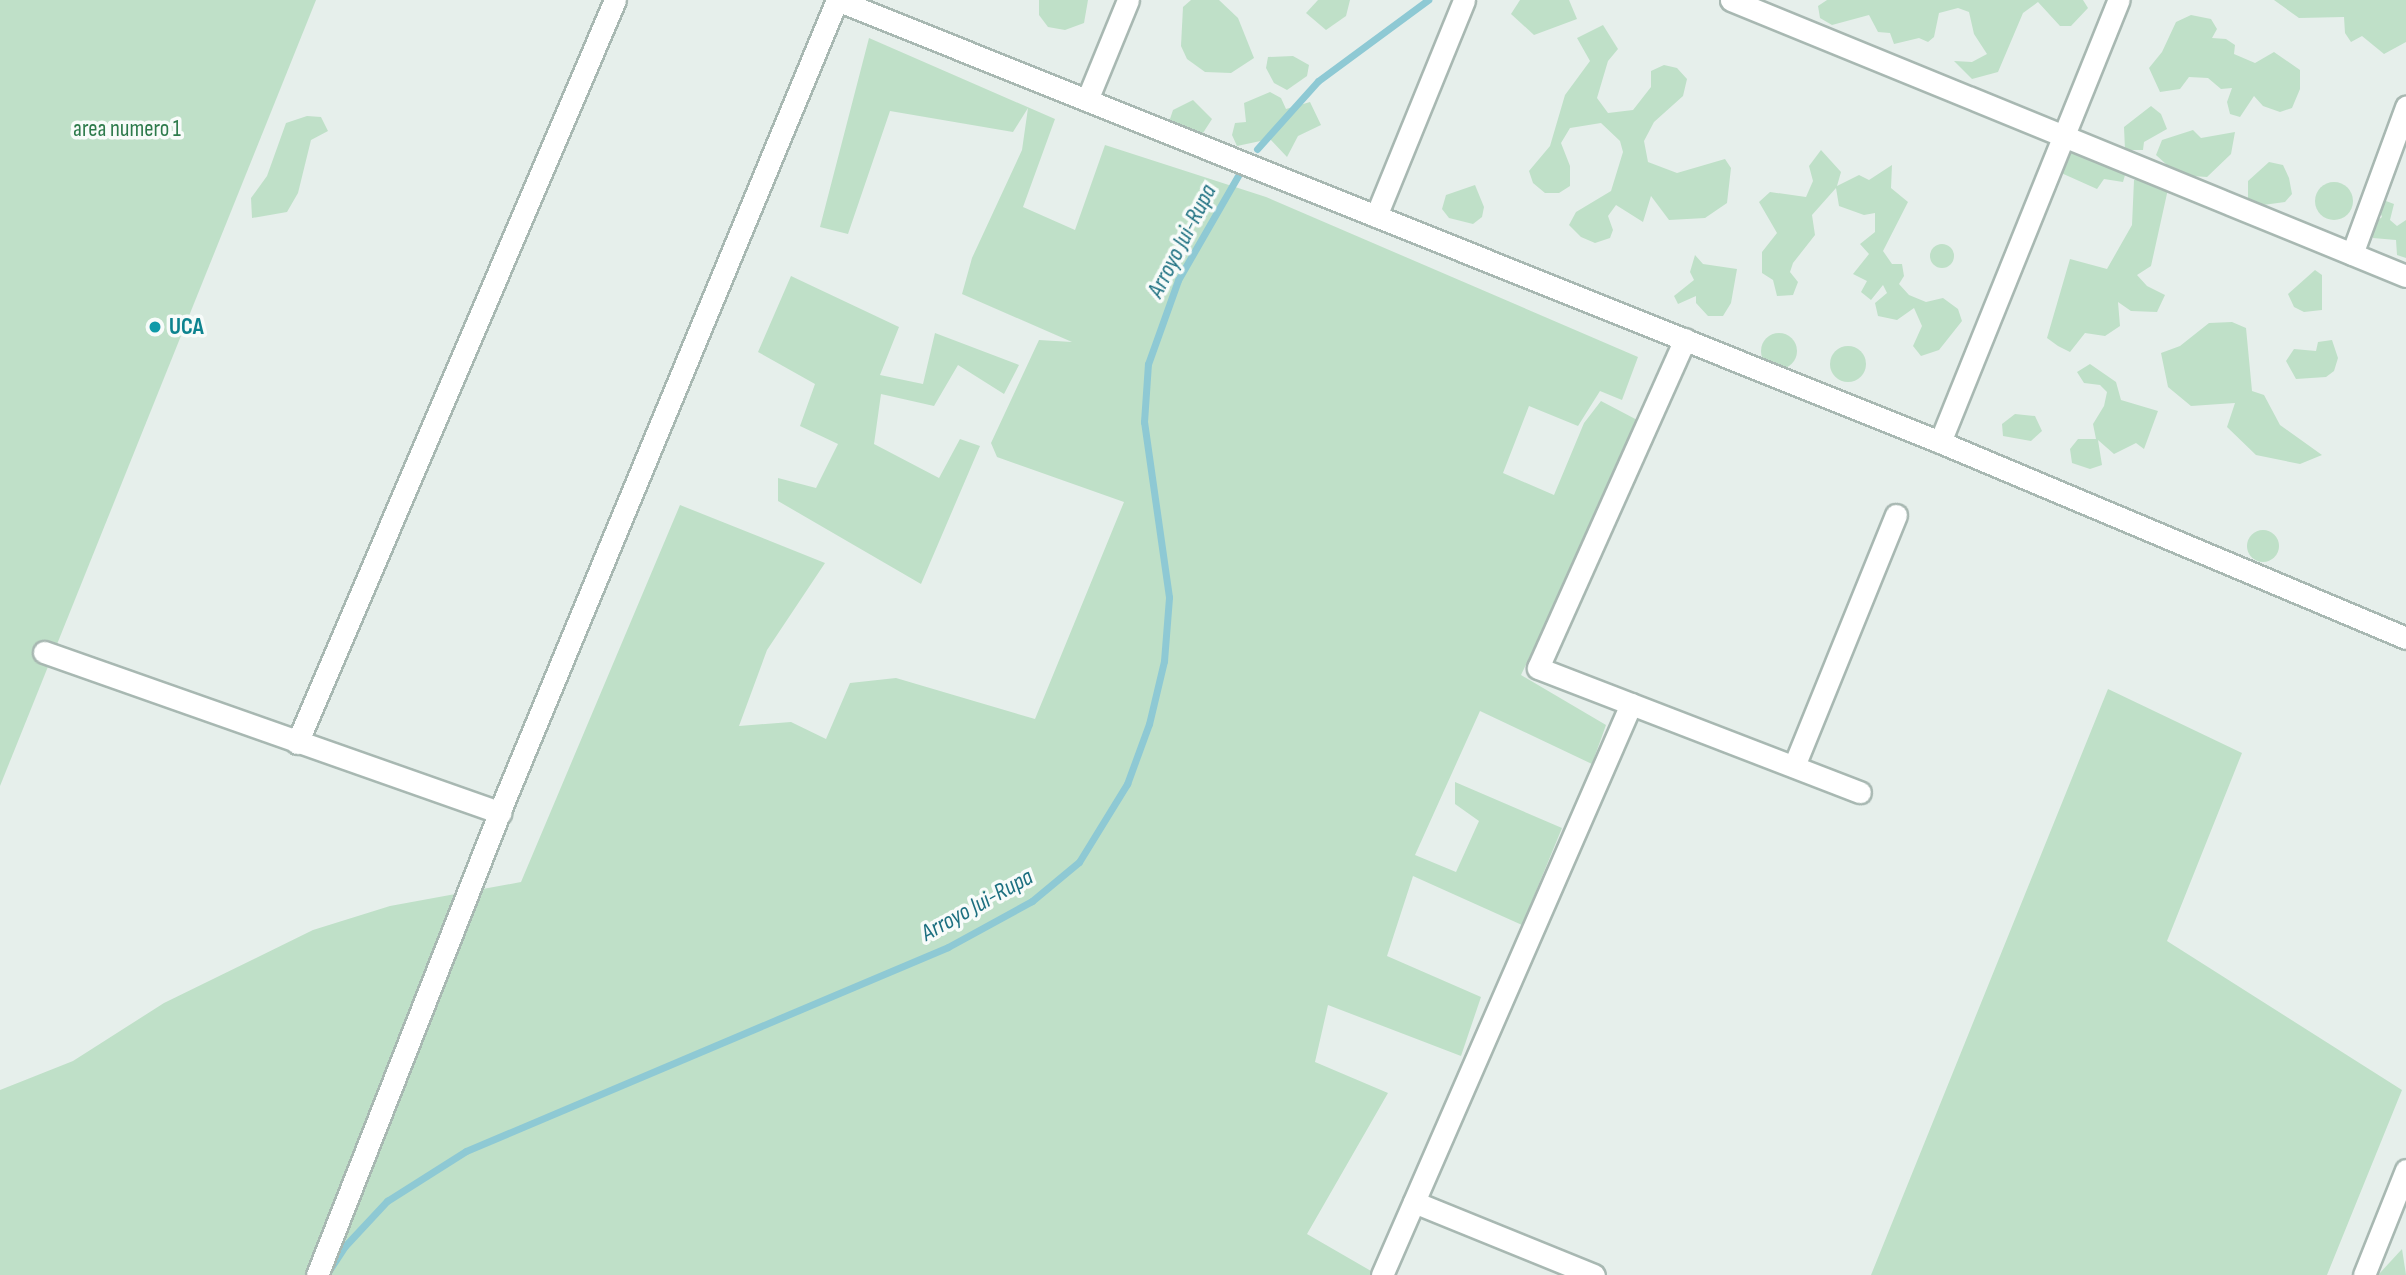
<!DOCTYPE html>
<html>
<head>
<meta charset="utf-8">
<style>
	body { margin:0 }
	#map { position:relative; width:2406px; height:1275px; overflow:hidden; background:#e6efeb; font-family:"Sofia Sans Condensed",sans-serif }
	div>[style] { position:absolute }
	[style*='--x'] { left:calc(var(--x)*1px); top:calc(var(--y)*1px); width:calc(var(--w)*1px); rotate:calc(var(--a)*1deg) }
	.green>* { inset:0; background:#bfe0c8 }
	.round { border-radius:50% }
	.stream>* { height:7px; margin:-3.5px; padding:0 3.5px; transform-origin:3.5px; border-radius:3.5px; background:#8ec9d4 }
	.roads { filter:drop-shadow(2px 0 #a8b8b2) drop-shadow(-2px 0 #a8b8b2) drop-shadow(0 2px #a8b8b2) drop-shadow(0 -2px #a8b8b2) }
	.minor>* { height:21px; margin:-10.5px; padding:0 10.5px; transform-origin:10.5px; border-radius:10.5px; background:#fff }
	.dots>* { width:19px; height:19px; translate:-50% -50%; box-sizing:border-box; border:4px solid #f7fbf9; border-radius:50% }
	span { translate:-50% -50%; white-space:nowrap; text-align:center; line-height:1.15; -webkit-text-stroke:7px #f7fbf9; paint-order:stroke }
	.park-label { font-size:23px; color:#2d7a4b }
	.culture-label { font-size:23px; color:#0d838f; font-weight:700 }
	.left { translate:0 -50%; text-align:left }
	.water-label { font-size:24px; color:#1c6f80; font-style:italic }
</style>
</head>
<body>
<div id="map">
	<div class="green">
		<div style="clip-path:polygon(0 0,316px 0,0 786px)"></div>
		<div style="clip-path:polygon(1039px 0,1088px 0,1084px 23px,1065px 30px,1048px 27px,1039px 15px)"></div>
		<div style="clip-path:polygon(1191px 0,1219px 0,1238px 18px,1254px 58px,1231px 73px,1205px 72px,1187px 59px,1181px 46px,1183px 7px)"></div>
		<div style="clip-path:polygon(1318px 0,1350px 0,1346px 16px,1326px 30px,1306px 13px)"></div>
		<div style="clip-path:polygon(1520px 0,1569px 0,1577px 19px,1534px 35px,1511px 14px)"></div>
		<div style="clip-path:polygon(1827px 0,2083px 0,2088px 8px,2071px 26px,2060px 26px,2038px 2px,2023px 13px,1998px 72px,1972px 79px,1954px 61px,1972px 62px,1987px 54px,1974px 34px,1969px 12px,1958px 8px,1939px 13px,1934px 37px,1928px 42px,1919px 38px,1894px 44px,1890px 33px,1878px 32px,1869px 15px,1832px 25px,1820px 18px,1818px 6px)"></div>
		<div style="clip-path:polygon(2274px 0,2406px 0,2406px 42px,2384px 54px,2362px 36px,2351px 42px,2345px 33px,2344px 17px,2299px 18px)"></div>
		<div style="clip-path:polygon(2191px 15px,2211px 19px,2217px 29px,2212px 38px,2226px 39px,2235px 45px,2234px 54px,2255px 63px,2274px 52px,2300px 70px,2300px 89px,2292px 108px,2280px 112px,2263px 106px,2254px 96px,2240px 117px,2230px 114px,2227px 102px,2232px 88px,2221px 89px,2208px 78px,2189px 77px,2180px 89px,2160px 92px,2149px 68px,2162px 52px,2176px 22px)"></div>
		<div style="clip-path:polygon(1603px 25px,1618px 49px,1608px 61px,1597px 98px,1608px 113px,1633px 110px,1651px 87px,1651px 71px,1664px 65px,1677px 68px,1687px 79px,1683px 96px,1654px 122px,1644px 141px,1648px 162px,1677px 173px,1725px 159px,1731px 168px,1727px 203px,1705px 218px,1669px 220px,1651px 196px,1643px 222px,1616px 205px,1608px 216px,1613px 230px,1610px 238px,1595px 243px,1581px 237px,1569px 225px,1576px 212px,1611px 191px,1623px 152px,1620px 141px,1601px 123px,1570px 128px,1561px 143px,1570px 166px,1570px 186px,1559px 193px,1545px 193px,1533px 183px,1529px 171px,1550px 146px,1565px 95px,1590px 61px,1577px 38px)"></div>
		<div style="clip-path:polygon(869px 38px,1055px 119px,1023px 207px,1075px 230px,1105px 145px,1266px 197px,1638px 357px,1622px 400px,1600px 391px,1578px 426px,1529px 406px,1503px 473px,1554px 495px,1584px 423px,1601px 401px,1641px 422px,1521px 675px,1606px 725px,1592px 764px,1480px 711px,1415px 855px,1456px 872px,1479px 821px,1455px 804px,1455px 782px,1562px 828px,1522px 925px,1413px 876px,1387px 956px,1481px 997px,1461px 1056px,1328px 1005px,1315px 1062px,1388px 1093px,1307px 1234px,1378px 1275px,0 1275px,0 1090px,73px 1061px,164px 1003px,313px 930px,390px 906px,521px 882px,680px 505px,825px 563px,767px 650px,739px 726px,791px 722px,826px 739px,850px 683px,896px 678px,1035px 719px,1124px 502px,997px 457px,991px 443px,1039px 340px,1072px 342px,962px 294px,972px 258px,1022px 150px,1028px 108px,1013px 132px,890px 111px,848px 234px,820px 227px)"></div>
		<div style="clip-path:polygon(1293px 56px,1309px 65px,1307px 76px,1287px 90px,1274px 83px,1266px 68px,1268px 57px)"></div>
		<div style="clip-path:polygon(1270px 92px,1281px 98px,1286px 109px,1310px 102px,1321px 125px,1298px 136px,1287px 157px,1270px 139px,1237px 146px,1232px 135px,1235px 123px,1246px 122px,1244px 103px)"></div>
		<div style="clip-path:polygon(1193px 100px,1212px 119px,1203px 133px,1190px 134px,1169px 122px,1173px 110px)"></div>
		<div style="clip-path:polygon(2151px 106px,2161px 114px,2167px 129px,2144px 142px,2143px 150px,2125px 150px,2124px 127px)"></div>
		<div style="clip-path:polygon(307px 116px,321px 117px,328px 131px,311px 140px,298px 193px,287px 212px,252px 218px,251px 198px,267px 176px,286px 123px)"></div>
		<div style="clip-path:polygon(2193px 130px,2201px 138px,2235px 132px,2231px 154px,2207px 177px,2178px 175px,2156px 155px,2162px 140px)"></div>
		<div style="clip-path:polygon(1821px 150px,1841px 172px,1837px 186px,1859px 175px,1869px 180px,1892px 165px,1891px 188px,1908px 202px,1883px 251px,1892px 264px,1902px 264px,1904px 276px,1899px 284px,1909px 295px,1926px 302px,1943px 298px,1958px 309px,1962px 321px,1939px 350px,1921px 356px,1913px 346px,1922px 326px,1914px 308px,1897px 320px,1878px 316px,1875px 303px,1887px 293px,1883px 285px,1871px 300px,1861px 292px,1867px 281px,1853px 274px,1869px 254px,1860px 244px,1875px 232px,1875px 213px,1864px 215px,1839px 206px,1836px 188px,1812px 215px,1815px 235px,1793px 263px,1790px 272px,1798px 282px,1793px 295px,1777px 296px,1773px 280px,1762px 273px,1762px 252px,1777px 233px,1759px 202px,1770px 192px,1806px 197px,1813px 181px,1809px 166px)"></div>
		<div style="clip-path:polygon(2070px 150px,2091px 153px,2125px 175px,2123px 182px,2104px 179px,2097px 189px,2059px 172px)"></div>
		<div style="clip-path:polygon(2269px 162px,2283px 165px,2289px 178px,2292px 194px,2285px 202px,2263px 205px,2248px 200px,2248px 181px)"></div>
		<div style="clip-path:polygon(2147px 178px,2168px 189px,2151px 266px,2137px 275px,2147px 286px,2165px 295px,2157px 312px,2131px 311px,2118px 302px,2120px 326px,2105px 336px,2085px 333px,2070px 352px,2058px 346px,2047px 338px,2070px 259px,2107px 269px,2132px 225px,2134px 180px)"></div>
		<div class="round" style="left:2315px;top:182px;width:38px;height:38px"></div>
		<div style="clip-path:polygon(1475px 185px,1484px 207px,1482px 217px,1473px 224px,1449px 218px,1442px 209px,1446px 195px)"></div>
		<div style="clip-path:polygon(2386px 201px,2394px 204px,2390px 220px,2397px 226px,2406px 220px,2406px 258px,2397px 255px,2396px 240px,2373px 238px,2372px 225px,2382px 217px,2378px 206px)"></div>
		<div class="round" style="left:1930px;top:244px;width:24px;height:24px"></div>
		<div style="clip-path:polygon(1695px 255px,1703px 264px,1737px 269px,1731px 303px,1723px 316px,1708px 316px,1696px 303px,1696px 296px,1678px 304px,1674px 296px,1694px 280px,1690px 272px)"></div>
		<div style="clip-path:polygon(2315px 270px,2322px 275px,2322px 310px,2304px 312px,2294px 307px,2288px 294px)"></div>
		<div style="clip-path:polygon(791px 276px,899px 327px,880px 375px,923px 384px,935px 333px,1019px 365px,1004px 394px,958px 365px,934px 406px,881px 394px,874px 444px,939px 478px,960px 439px,980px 446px,921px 584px,778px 501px,778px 478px,816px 488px,838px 444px,800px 426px,815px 384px,758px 352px)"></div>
		<div style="clip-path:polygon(2232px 322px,2246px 328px,2252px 391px,2264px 395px,2280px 425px,2322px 455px,2300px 464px,2256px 455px,2227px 427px,2235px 403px,2191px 406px,2168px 387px,2161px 353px,2180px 346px,2209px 323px)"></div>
		<div class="round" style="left:1761px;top:333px;width:36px;height:36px"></div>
		<div style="clip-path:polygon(2332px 340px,2338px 358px,2334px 371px,2326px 377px,2296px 379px,2286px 361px,2294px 349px,2316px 351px,2318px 342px)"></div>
		<div class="round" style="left:1830px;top:346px;width:36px;height:36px"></div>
		<div style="clip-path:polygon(2090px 364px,2116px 382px,2121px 400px,2158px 411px,2144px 449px,2136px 443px,2114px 454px,2098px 440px,2102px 465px,2090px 469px,2072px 463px,2070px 449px,2078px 439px,2096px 439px,2093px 424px,2104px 406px,2107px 392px,2100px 385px,2084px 383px,2077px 372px)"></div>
		<div style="clip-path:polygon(2015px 414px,2035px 416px,2042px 431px,2031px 441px,2003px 436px,2002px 424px)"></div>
		<div class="round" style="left:2247px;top:530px;width:32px;height:32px"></div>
		<div style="clip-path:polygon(2108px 689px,2242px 753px,2167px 941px,2402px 1090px,2327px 1275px,1871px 1275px)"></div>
		<div style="clip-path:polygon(2402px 1249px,2406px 1275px,2379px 1275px,2379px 1274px)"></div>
	</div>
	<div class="stream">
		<div style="--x:1257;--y:149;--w:91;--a:-48.1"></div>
		<div style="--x:1318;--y:81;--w:137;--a:-36.4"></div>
		<div style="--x:328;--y:1272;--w:31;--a:-57"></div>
		<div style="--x:345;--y:1246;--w:62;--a:-47"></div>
		<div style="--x:387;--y:1201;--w:93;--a:-32.3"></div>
		<div style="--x:466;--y:1151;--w:523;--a:-22.94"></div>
		<div style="--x:948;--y:947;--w:96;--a:-28.7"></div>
		<div style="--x:1032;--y:901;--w:61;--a:-39.7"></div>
		<div style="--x:1079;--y:862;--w:92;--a:-58.4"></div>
		<div style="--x:1127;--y:784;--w:64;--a:-69.9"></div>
		<div style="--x:1149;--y:724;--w:65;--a:-76.6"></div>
		<div style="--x:1164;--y:661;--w:64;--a:-85.5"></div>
		<div style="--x:1169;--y:597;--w:177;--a:-98.1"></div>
		<div style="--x:1144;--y:422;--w:58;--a:-86.1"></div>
		<div style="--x:1148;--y:364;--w:89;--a:-70.3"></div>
		<div style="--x:1178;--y:280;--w:122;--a:-60.1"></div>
	</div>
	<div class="roads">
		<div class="minor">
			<div style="--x:1731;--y:0;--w:729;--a:22.24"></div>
			<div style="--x:1087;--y:100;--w:108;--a:-67.7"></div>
			<div style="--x:1376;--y:216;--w:233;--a:-67.8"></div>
			<div style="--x:2352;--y:254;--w:157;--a:-69.8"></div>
			<div style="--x:1685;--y:339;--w:360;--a:114.1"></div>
			<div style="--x:1538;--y:668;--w:345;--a:21.1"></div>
			<div style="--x:1940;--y:442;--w:477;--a:-68"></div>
			<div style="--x:44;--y:652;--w:484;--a:19.4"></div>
			<div style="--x:297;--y:743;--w:808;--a:-66.83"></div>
			<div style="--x:1794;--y:766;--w:271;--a:-67.9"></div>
			<div style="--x:1414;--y:1202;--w:194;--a:22.1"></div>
			<div style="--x:317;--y:1275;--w:515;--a:-68.47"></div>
			<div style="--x:506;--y:796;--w:862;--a:-67.42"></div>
			<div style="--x:837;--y:0;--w:1188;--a:21.84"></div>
			<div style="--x:1940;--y:442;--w:506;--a:22.81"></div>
			<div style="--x:1382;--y:1275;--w:623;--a:-66.44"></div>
			<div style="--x:2364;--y:1275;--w:113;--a:-68.2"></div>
		</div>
	</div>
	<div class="dots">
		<div style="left:155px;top:327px;background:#0f9aa8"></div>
	</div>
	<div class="park-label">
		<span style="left:127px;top:129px">area numero 1</span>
	</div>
	<div class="culture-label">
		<span class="left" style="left:169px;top:327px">UCA</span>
	</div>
	<div class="water-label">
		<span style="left:1182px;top:241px;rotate:-63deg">Arroyo Jui-Rupa</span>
		<span style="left:977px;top:905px;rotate:-29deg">Arroyo Jui-Rupa</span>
	</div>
</div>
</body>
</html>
